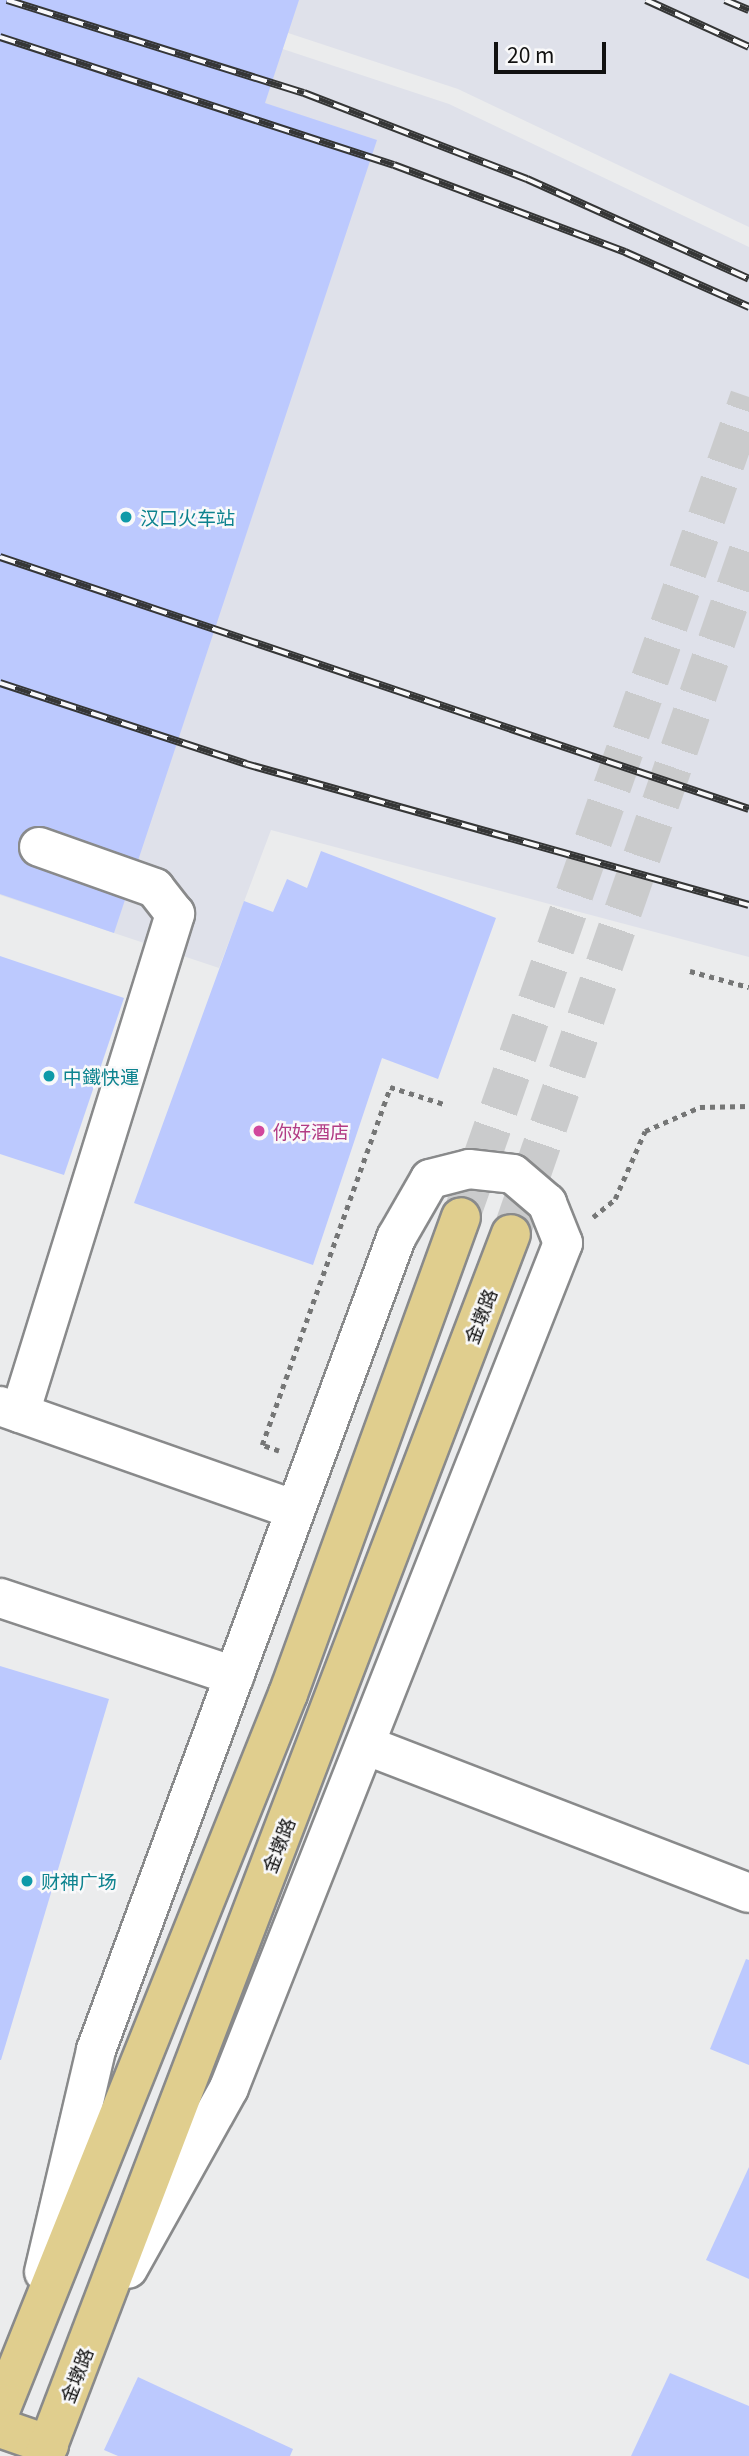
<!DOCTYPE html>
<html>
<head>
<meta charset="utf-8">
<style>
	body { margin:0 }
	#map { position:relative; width:749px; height:2456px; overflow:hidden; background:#ebeced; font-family:Georgia,"Noto Sans SC",serif }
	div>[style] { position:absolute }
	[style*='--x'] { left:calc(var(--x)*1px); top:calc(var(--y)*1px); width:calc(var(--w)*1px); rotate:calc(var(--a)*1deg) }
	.built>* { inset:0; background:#dfe1ea }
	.building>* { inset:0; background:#bcc9fe }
	.major-tunnel>* { height:38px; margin-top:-19px; transform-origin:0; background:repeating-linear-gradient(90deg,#cacbcc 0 38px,transparent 0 57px) }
	.path>* { height:4.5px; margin-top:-2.25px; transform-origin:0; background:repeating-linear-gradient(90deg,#757676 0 5px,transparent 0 10px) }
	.roads { filter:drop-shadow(2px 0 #898a8b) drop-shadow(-2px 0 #898a8b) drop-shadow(0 2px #898a8b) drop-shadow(0 -2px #898a8b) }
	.minor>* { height:38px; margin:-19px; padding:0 19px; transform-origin:19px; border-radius:19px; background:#fff }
	.major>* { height:38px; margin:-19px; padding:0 19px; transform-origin:19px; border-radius:19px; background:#e0ce8e }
	.rail>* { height:8px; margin-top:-4px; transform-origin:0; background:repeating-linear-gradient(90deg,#f9f9fa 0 16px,#353636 0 32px); box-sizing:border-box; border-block:2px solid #353636 }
	.dots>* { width:19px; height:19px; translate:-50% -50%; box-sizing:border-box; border:4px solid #f9f9fa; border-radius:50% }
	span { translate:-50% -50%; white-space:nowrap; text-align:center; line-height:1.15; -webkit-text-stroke:5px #f9f9fa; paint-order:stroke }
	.culture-label { font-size:19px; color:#0d838f }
	.left { translate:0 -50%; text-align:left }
	.hotel-label { font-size:19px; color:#b23c85 }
	.street-label { font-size:19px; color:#111 }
	.scale { position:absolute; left:494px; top:42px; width:112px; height:32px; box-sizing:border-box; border:4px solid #111; border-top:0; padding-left:9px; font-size:21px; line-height:24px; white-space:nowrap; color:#111; -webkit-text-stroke:5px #f9f9fa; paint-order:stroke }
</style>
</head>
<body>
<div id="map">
	<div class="built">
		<div style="clip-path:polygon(0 0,134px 0,449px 104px,749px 247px,749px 957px,271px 830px,219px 968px,0 895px)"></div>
		<div style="clip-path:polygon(188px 0,749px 0,749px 227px,458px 89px)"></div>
	</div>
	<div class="building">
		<div style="clip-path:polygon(0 0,299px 0,265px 103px,377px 140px,114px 933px,0 894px)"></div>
		<div style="clip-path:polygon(321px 851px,496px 918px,438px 1079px,382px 1058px,313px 1265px,134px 1203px,244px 901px,273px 912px,287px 879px,307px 888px)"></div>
		<div style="clip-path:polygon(0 956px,124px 998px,64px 1175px,0 1154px)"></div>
		<div style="clip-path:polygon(0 1666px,109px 1699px,1px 2060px,0 2060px)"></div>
		<div style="clip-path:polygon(746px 1959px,749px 1960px,749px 2065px,710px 2049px)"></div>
		<div style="clip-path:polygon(749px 2167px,749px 2279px,706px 2260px)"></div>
		<div style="clip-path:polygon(670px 2373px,749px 2406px,749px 2456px,631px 2456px)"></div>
		<div style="clip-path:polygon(138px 2377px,293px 2449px,290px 2456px,118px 2456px,104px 2450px)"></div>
	</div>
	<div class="major-tunnel">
		<div style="--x:461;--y:1217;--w:869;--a:-70.65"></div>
		<div style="--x:511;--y:1234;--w:726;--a:-70.87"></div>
	</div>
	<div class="path">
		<div style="--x:690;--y:971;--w:61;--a:15.2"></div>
		<div style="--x:593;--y:1217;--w:28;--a:-39"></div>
		<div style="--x:615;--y:1199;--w:74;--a:-66.2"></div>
		<div style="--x:645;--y:1131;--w:60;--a:-23.6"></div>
		<div style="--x:700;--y:1107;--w:49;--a:-1.2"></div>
		<div style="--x:279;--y:1451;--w:18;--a:-161"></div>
		<div style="--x:262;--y:1445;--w:380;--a:-70.3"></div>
		<div style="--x:390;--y:1087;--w:57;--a:17.5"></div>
	</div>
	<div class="roads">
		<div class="minor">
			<div style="--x:0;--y:1406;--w:313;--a:19.4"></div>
			<div style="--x:20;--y:1413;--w:523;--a:-72.74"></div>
			<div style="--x:175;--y:914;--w:33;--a:-128"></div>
			<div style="--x:155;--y:888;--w:123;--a:-160.5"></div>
			<div style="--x:0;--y:1598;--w:247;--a:18.4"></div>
			<div style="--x:368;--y:1746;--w:408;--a:21.1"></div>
			<div style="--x:44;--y:2272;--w:228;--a:-76.8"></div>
			<div style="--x:96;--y:2050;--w:866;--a:-69.72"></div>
			<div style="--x:396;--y:1238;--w:68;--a:-60"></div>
			<div style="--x:430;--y:1179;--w:40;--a:-14.4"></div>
			<div style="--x:469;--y:1169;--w:44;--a:6.5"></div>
			<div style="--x:513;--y:1174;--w:45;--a:40.5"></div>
			<div style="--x:547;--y:1203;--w:43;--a:68.2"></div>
			<div style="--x:563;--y:1243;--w:909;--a:111.57"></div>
			<div style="--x:229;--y:2088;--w:207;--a:119.2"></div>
		</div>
		<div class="major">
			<div style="--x:0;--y:2411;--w:773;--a:-68.12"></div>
			<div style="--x:288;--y:1694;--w:507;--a:-70.07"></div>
			<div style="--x:0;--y:2428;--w:52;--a:19.1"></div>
			<div style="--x:44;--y:2456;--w:1308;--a:-69.09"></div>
		</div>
	</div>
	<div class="rail">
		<div style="--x:7;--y:0;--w:311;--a:17.4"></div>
		<div style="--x:304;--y:93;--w:239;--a:21.1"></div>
		<div style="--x:527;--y:179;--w:243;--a:24.2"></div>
		<div style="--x:646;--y:0;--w:113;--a:24.5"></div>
		<div style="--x:725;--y:0;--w:26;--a:23"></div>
		<div style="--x:0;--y:37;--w:414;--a:18"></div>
		<div style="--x:394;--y:165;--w:247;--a:20.6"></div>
		<div style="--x:625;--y:252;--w:136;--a:23.9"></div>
		<div style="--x:0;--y:557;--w:790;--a:18.6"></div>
		<div style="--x:0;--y:683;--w:259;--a:18.2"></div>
		<div style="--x:246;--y:764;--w:522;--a:15.66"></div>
	</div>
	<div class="dots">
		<div style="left:126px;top:517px;background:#0f9aa8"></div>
		<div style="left:49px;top:1076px;background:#0f9aa8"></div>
		<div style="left:259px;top:1131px;background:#d1479c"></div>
		<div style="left:27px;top:1881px;background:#0f9aa8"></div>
	</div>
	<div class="culture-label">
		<span class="left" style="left:140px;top:517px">汉口火车站</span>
		<span class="left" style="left:63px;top:1076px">中鐵快運</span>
		<span class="left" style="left:41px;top:1881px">财神广场</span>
	</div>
	<div class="hotel-label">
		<span class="left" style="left:273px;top:1131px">你好酒店</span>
	</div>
	<div class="street-label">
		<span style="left:480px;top:1316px;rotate:-69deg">金墩路</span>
		<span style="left:278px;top:1845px;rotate:-69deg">金墩路</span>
		<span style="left:76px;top:2375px;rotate:-69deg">金墩路</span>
	</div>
	<div class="scale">20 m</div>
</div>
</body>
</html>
